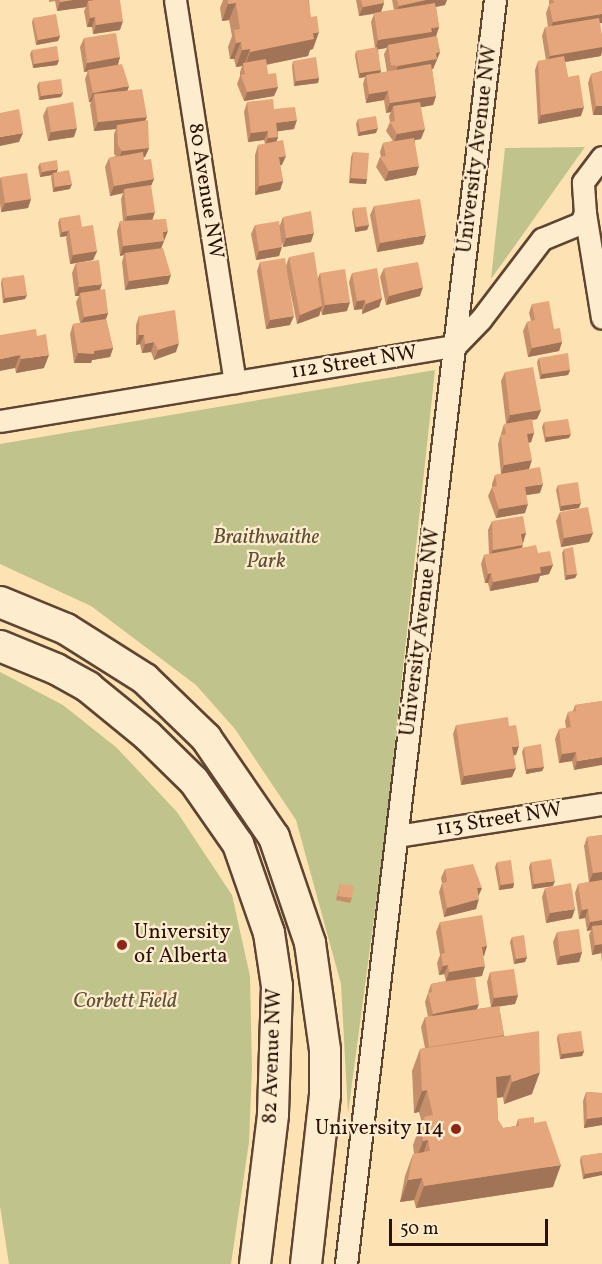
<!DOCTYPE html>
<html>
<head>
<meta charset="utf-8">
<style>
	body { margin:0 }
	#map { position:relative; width:602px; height:1264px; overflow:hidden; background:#fde2b4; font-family:Vollkorn,serif }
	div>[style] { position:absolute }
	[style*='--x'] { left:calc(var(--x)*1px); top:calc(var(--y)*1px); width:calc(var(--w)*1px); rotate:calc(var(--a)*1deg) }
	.green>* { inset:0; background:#c1c38c }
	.roads { filter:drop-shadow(2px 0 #5f4531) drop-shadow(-2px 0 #5f4531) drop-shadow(0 2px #5f4531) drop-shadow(0 -2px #5f4531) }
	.minor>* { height:21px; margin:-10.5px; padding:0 10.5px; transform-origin:10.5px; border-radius:10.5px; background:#feecce }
	.secondary>* { height:30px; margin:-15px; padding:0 15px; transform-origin:15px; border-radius:15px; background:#feecce }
	.wall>* { inset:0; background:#c68f6b }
	.shaded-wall>* { inset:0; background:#a17457 }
	.building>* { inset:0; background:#e6a67c }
	.dots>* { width:16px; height:16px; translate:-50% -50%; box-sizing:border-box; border:3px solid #feecce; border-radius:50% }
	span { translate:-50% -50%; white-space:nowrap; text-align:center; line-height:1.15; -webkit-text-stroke:4.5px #feecce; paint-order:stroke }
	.street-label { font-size:21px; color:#2a1105 }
	.park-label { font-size:21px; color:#5f4f34; font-style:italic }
	.poi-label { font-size:21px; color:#2a1105 }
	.left { translate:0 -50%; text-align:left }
	.right { translate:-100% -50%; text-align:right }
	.scale { position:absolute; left:389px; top:1219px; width:159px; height:27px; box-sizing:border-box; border:3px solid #2a1105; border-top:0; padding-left:8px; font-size:18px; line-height:21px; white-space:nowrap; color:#2a1105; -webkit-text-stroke:4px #feecce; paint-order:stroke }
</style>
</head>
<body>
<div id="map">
	<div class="green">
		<div style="clip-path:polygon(585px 147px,491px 279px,505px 148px)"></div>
		<div style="clip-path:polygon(435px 370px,385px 836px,348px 1113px,341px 984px,296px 820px,235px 729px,196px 685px,91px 606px,0 564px,0 444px)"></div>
		<div style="clip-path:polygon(0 672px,63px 705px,117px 748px,177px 812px,232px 895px,250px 976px,252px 1069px,249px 1142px,231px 1264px,9px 1264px,0 1206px)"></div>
	</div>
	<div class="roads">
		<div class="minor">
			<div style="--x:175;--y:0;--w:387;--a:81.1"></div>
			<div style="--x:585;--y:213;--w:106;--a:80.8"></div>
			<div style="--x:0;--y:421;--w:461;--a:-9.4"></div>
			<div style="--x:455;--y:346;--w:37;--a:-46"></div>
			<div style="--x:481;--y:319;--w:101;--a:-52.7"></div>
			<div style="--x:542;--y:239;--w:42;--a:-22.3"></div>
			<div style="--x:581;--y:223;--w:11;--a:-68"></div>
			<div style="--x:585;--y:213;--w:31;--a:-94"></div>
			<div style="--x:583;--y:182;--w:31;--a:-53"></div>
			<div style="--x:397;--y:836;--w:207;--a:-8.9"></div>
			<div style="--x:346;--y:1264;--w:1273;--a:-83.28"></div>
		</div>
		<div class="secondary">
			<div style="--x:0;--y:602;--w:71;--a:22.2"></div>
			<div style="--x:66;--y:629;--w:93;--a:32.3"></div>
			<div style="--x:145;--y:679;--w:85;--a:44"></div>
			<div style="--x:206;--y:738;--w:120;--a:55.5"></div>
			<div style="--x:274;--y:837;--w:112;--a:71.2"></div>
			<div style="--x:310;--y:943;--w:108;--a:82"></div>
			<div style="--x:325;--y:1050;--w:45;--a:90"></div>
			<div style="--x:325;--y:1095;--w:170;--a:96.4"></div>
			<div style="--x:0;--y:646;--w:61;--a:22.3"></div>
			<div style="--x:56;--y:669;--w:37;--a:29"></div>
			<div style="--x:88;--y:687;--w:77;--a:39.2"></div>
			<div style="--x:148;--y:736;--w:64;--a:44.4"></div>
			<div style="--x:194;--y:781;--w:77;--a:55.1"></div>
			<div style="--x:238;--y:844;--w:94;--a:70.8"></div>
			<div style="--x:269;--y:933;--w:54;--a:81.4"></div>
			<div style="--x:277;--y:986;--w:129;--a:91.8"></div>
			<div style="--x:273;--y:1115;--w:150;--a:96.9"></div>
		</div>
	</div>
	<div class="wall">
		<div style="clip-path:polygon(49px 0,120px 0,120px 30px,93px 34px,92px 27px,87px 27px,84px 11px,86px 7px,57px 11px,55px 1px,49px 2px)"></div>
		<div style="clip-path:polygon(223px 0,309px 0,313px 49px,310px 50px,308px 56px,266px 65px,268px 74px,278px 87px,274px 96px,244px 101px,237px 84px,240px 76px,240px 72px,242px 66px,236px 67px,234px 59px,230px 59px,228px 47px,232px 36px,229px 20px,222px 21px,220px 8px)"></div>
		<div style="clip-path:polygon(evenodd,356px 0,384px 0,384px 3px,381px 12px,394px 10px,392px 0,447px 0,445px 5px,436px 7px,439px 27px,436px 36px,440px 52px,433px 69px,432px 69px,436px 96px,433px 105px,421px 107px,421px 139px,415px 140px,416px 175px,385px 181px,376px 167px,380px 157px,381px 157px,380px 152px,383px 143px,393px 141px,386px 131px,390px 122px,389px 116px,391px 112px,386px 113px,384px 100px,366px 103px,363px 84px,365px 77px,359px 78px,355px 56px,356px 51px,375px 48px,371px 22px,374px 14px,359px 16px,356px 0,387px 48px,384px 54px,387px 72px,380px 73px,378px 49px,387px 48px)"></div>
		<div style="clip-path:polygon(549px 0,602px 0,602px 23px,600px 23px,601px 56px,565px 62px,568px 77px,581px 116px,538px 124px,535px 70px,538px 61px,546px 60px,542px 36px,545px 27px,548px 27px,546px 13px,549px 5px)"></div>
		<div style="clip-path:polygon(33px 18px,60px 36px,58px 41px,36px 45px,32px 23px)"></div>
		<div style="clip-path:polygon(84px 38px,120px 57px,118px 65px,127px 91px,145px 121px,149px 148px,145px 157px,143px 157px,144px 160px,154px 179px,151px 186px,152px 220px,164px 241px,161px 248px,168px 284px,125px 290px,122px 262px,124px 255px,120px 256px,117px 231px,120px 221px,123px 221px,121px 199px,123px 193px,110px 196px,105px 167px,109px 158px,116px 156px,114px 154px,114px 134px,116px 129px,94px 131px,90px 104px,91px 102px,89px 102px,85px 79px,88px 71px,84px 72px,80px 47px)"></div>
		<div style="clip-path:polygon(32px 50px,59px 60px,57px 65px,33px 68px,30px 54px)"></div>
		<div style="clip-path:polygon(293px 61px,319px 78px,318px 83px,294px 86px,292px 66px)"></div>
		<div style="clip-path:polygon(602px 71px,602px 115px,593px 115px,588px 83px,591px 74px)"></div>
		<div style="clip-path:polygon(39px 82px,61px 97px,39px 100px,37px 86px)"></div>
		<div style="clip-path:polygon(247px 102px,274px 109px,294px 129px,278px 131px,278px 137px,276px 142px,282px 165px,280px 165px,283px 181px,280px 190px,255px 195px,255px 155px,258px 145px,265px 144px,264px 140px,248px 142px,244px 112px)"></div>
		<div style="clip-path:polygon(47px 107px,74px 137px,48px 141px,43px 116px)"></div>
		<div style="clip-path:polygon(358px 119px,376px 133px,358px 136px,356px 124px)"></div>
		<div style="clip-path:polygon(353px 152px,366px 184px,349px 183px,351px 157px)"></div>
		<div style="clip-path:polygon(40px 163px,57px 172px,70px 189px,53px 192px,51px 177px,52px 175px,40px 177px,38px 167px)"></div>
		<div style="clip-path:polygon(1px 177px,31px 199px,28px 208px,1px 212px,0 203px,0 179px)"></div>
		<div style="clip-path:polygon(374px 206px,423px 244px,377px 252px,370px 215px)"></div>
		<div style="clip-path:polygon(353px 208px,369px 225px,367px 230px,355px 232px,352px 213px)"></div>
		<div style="clip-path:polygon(283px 217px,311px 242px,283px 247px,282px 242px,279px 256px,256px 260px,251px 234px,255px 225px,280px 225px)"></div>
		<div style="clip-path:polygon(60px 218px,82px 227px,97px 251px,93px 260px,70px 264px,66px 238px,67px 236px,60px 237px,58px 223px)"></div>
		<div style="clip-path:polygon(289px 257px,318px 278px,320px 273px,347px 311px,322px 315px,321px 310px,319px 316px,297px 324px,288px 280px,290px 325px,266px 329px,257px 271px,260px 262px,286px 266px)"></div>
		<div style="clip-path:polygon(76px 263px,100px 290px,108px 313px,106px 319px,113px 348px,110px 357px,92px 360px,91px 363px,74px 363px,70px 334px,73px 324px,80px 323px,76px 302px,79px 296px,75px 296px,72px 273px)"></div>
		<div style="clip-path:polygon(384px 268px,420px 296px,386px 305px,380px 277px)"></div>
		<div style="clip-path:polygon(352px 273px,382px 298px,379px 307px,362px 314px,362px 309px,354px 310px,349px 282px)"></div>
		<div style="clip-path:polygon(2px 278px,25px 299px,3px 303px,1px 283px)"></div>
		<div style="clip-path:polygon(532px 304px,554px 329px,562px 342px,559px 351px,528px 357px,523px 331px,527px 322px,531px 321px,529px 313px)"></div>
		<div style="clip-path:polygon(139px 316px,176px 352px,154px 360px,151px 352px,142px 353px,140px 344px,136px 345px,136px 325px)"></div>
		<div style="clip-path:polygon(0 335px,44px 368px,16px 373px,15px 368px)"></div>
		<div style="clip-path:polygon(539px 358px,570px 370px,568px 375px,540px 379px,537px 362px)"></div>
		<div style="clip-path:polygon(505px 372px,541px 410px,537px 419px,532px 420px,534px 433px,531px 442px,529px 443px,529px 469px,540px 493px,526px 495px,525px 513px,496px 518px,488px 496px,492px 487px,492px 484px,495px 475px,501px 474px,498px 444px,504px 424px,506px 424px,501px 381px)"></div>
		<div style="clip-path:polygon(544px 422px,569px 438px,545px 442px,542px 427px)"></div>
		<div style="clip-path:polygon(558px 485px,579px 508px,560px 511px,556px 490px)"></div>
		<div style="clip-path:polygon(560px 512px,593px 533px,589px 542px,561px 547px,556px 521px)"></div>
		<div style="clip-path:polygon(492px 521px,526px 533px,522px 543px,522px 548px,538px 553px,553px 565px,549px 574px,540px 576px,538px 582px,490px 591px,488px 583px,485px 583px,481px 564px,484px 555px,489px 554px,488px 530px)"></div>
		<div style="clip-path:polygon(564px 549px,577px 574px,575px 578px,565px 580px,562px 553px)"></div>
		<div style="clip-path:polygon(602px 701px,574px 770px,572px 761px,559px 763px,555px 739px,559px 729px,566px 728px,565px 721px,568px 712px,573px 711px,575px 705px)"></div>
		<div style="clip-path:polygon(456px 725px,509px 726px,516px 755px,514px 755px,512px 777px,461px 785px,453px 734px)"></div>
		<div style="clip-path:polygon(524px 747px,544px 767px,542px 771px,526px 774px,522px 752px)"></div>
		<div style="clip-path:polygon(602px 835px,602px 963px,601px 953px,592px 955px,589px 935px,591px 930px,587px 931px,585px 918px,579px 919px,575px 893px,578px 884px,589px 882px,584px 846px,587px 837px)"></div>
		<div style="clip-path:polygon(497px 862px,514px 883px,513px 888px,499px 890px,495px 867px)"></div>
		<div style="clip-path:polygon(531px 862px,553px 886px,532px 889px,529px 867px)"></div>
		<div style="clip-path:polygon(445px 869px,478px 896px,476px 909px,444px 917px,439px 892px,442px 883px,441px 878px)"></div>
		<div style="clip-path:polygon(340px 884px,352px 898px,350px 903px,336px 900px)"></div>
		<div style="clip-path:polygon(545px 888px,572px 918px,546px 923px,542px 897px)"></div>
		<div style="clip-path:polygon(440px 922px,487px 946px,483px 956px,482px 976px,475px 977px,477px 1009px,491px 1007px,487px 982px,490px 972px,518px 995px,515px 1004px,499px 1006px,504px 1035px,532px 1094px,504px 1104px,503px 1097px,497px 1098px,498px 1120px,503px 1128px,516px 1126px,518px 1119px,534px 1123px,553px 1187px,416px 1208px,414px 1200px,400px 1202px,405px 1176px,413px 1154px,414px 1154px,413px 1145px,421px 1123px,422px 1123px,419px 1112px,414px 1113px,412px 1071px,420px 1049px,425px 1048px,421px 1027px,425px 1017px,428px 1017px,425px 1002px,431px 984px,446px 981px,444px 974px,439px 975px,437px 963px,440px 955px,436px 932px)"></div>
		<div style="clip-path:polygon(557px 932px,582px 952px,579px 962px,557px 965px,553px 942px)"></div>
		<div style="clip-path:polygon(512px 937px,527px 957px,525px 962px,514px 964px,510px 942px)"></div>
		<div style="clip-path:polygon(156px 994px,169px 1003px,162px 1009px,156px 1007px,154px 999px)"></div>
		<div style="clip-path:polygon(558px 1034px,584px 1051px,582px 1056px,560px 1059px,557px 1039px)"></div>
		<div style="clip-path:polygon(586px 1092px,602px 1093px,602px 1125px,584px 1128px,583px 1101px)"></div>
		<div style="clip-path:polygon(602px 1153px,602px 1175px,583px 1179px,580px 1161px,581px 1156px)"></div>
	</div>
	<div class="shaded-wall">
		<div style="clip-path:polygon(73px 0,119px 0,88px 1px,86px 7px,57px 11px,60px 2px)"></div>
		<div style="clip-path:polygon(426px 0,447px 0,445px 5px,395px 15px,399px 6px)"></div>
		<div style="clip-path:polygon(236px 3px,229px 20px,222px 21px,228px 4px)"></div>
		<div style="clip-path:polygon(384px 3px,381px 12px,359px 16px,363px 7px)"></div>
		<div style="clip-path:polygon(602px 14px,602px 23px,549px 32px,553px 22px)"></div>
		<div style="clip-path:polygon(95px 17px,92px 27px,87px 27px,90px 18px)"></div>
		<div style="clip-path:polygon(123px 21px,120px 30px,93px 34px,96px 25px)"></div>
		<div style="clip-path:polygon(439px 27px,436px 36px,388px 45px,386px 48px,375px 50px,378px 40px)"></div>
		<div style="clip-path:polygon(319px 32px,313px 49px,310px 50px,308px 56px,244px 69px,250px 52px,313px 33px)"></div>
		<div style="clip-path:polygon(60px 36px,58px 41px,36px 45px,38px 40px)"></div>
		<div style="clip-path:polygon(241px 42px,234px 59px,230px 59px,236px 43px)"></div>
		<div style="clip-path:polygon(602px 47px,602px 52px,601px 56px,547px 65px,550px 56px)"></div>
		<div style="clip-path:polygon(250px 49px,244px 66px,243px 63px,242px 66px,236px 67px,242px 50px)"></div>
		<div style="clip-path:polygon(440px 52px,433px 69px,394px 75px,398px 66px)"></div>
		<div style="clip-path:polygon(120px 57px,117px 67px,84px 72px,87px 63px)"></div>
		<div style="clip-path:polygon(59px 60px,57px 65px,33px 68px,34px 64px)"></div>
		<div style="clip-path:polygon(381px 70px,380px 75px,366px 75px,365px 77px,359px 78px,360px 73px)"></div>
		<div style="clip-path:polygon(319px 78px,318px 83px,294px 86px,296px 81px)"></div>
		<div style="clip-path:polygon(129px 86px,126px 96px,94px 94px,91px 102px,89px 102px,93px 93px)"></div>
		<div style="clip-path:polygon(278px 87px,274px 96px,244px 101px,247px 92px)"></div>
		<div style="clip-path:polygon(388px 91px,384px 100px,366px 103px,369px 94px)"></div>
		<div style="clip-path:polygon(63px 93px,61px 97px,39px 100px,41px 96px)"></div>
		<div style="clip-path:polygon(436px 96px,433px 105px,394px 112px,393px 106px,391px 112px,386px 113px,390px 103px)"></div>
		<div style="clip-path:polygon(596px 106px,602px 106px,602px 115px,593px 115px)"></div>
		<div style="clip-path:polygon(584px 107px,581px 116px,538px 124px,541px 115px)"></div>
		<div style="clip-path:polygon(147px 117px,143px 126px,117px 125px,116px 129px,94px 131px,98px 122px)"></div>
		<div style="clip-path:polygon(297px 120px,294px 129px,273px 132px,276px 123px)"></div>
		<div style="clip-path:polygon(77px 128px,74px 137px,48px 141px,51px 132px)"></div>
		<div style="clip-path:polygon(378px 128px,376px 133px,358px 136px,360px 132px)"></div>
		<div style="clip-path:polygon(425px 129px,421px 139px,394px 143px,397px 134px)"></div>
		<div style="clip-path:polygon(268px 131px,264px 140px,248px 142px,251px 133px)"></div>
		<div style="clip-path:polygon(23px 133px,19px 142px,0 146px,0 137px)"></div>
		<div style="clip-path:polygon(278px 137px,275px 146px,265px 147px,268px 138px)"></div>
		<div style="clip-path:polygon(149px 148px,145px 157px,118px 160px,122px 151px)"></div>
		<div style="clip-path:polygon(286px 156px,282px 165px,275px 166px,279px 157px)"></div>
		<div style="clip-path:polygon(419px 166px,416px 175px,385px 181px,389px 171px)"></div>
		<div style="clip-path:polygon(58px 169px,56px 174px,53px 173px,52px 175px,40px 177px,42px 172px)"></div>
		<div style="clip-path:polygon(351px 178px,367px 179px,366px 184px,349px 183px)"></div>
		<div style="clip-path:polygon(154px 179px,150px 188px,124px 189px,123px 193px,110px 196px,114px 186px)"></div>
		<div style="clip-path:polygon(283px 181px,280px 190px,255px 195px,259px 186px)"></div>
		<div style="clip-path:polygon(72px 184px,70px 189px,53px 192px,55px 187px)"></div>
		<div style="clip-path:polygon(31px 199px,28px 208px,1px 212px,5px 203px)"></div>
		<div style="clip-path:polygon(155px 212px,152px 221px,123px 225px,127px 216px)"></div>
		<div style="clip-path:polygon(369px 225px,367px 230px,355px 232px,356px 227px)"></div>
		<div style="clip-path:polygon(68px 231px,67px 236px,60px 237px,62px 232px)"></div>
		<div style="clip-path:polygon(168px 231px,164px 241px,159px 241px,163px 232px)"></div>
		<div style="clip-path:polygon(314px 233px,311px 242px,283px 247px,286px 238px)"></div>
		<div style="clip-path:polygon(426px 235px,423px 244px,377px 252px,380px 243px)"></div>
		<div style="clip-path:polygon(164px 241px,160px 251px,125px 253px,124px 255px,120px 256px,123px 246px)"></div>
		<div style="clip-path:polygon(282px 247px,279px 256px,256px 260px,259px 251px)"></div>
		<div style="clip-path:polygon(97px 251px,93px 260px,70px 264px,73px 255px)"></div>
		<div style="clip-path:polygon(171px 275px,168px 284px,125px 290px,129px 281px)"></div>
		<div style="clip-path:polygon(102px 284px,99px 293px,80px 293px,79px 296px,75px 296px,79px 287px)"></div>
		<div style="clip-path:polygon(423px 287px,420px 296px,386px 305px,389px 296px)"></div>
		<div style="clip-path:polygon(27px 295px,25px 299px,3px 303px,5px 298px)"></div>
		<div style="clip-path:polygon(382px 298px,379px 307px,362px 314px,366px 304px)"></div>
		<div style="clip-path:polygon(365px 300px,362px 309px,354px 310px,357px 301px)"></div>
		<div style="clip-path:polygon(350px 302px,347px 311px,322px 315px,325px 305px)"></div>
		<div style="clip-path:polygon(322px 306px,319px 316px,297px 324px,300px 315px)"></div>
		<div style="clip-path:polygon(108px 313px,105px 322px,80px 326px,84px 317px)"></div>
		<div style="clip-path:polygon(294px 316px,290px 325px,266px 329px,270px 320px)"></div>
		<div style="clip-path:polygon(139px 335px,144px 335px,140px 344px,136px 345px)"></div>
		<div style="clip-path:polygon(154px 342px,151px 352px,142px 353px,145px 344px)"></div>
		<div style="clip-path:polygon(562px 342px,559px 351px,528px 357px,532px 348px)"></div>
		<div style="clip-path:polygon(179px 343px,176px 352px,154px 360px,158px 350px)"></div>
		<div style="clip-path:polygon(113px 348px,110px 357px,92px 360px,91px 363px,74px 363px,78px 353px)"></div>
		<div style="clip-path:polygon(20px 355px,15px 368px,0 371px,0 359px)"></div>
		<div style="clip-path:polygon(49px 355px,44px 368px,16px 373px,21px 359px)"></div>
		<div style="clip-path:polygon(570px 370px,568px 375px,540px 379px,542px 374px)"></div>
		<div style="clip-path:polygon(541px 410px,537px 419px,506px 425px,510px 415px)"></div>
		<div style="clip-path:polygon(534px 433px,531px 442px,524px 443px,527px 434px)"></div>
		<div style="clip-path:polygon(571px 434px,569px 438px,545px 442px,546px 437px)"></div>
		<div style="clip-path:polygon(532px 460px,529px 469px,501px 474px,504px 465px)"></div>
		<div style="clip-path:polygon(543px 484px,540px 493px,521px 496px,525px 487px)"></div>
		<div style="clip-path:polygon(581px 503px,579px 508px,560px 511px,561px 506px)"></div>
		<div style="clip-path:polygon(528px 504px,525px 513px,496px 518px,499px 509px)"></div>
		<div style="clip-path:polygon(526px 533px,523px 543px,517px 543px,521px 534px)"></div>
		<div style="clip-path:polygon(593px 533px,589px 542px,561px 547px,564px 538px)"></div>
		<div style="clip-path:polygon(523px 545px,519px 555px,489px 559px,493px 550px)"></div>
		<div style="clip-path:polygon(553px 565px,549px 574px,540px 576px,538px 582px,490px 591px,493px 582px,540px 567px)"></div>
		<div style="clip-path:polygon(491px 573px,488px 583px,485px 583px,488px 574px)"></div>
		<div style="clip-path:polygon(577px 574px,575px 578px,565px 580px,567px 575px)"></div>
		<div style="clip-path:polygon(519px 746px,516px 755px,509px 756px,512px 747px)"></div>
		<div style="clip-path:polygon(576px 752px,572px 761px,559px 763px,562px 754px)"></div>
		<div style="clip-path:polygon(602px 757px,602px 765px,574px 770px,577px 761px)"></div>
		<div style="clip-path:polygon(544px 767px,542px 771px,526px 774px,527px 769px)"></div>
		<div style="clip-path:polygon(516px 768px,512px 777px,461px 785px,464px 776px)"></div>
		<div style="clip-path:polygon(602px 872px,602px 881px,589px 882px,593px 873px)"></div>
		<div style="clip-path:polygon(555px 881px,553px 886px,532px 889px,534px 884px)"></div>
		<div style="clip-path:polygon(514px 883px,513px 888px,499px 890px,501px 885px)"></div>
		<div style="clip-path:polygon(477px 888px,482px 888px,478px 897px)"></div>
		<div style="clip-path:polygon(479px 899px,476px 909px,444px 917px,447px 908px)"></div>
		<div style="clip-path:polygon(575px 909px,572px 918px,546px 923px,550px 913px)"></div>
		<div style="clip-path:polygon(588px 909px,585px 918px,579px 919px,582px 910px)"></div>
		<div style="clip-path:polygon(602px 920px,602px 929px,592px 926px,591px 930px,587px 931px,590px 922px)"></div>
		<div style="clip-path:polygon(602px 944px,602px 950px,601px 953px,592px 955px,595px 945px)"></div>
		<div style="clip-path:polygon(487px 946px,484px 956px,479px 956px,482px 947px)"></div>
		<div style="clip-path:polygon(582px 952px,579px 962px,557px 965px,560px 956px)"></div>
		<div style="clip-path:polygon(527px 957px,525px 962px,514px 964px,516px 959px)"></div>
		<div style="clip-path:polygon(448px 965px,444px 974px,439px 975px,443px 966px)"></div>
		<div style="clip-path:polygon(485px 966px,482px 976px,446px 981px,449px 972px)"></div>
		<div style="clip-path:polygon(518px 995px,515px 1004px,491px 1008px,494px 998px)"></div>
		<div style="clip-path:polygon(171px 999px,169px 1003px,162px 1009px,164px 1005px)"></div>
		<div style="clip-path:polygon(479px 1004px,475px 1014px,430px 1023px,433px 1014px)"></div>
		<div style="clip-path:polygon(584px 1051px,582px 1056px,560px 1059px,562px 1054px)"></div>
		<div style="clip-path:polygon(540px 1072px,532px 1094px,504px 1104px,512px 1082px)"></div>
		<div style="clip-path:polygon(511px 1075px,503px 1097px,488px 1099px,496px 1077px)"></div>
		<div style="clip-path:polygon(427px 1090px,419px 1112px,414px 1113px,422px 1091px)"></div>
		<div style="clip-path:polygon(602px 1117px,602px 1125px,584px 1128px,587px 1119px)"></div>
		<div style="clip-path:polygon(428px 1140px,420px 1162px,415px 1163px,423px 1141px)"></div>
		<div style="clip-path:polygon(561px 1165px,553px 1187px,416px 1208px,424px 1186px)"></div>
		<div style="clip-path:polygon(602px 1171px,602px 1175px,583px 1179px,585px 1174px)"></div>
		<div style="clip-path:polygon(422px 1178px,414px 1200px,400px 1202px,408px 1180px)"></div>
	</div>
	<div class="building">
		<div style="clip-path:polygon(60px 0,73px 0,60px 2px)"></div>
		<div style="clip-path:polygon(95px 0,120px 0,123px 21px,96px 25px,95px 17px,90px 18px,88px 1px)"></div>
		<div style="clip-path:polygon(228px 0,308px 0,311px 17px,317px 16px,319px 32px,313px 33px,314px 39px,250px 52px,250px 49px,242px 50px,241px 42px,236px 43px,234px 30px,240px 29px,236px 3px,228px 4px)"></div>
		<div style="clip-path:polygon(361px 0,384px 0,384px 3px,363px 7px)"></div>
		<div style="clip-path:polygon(397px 0,426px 0,399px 6px)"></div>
		<div style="clip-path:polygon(553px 0,602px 0,602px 14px,553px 22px,549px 4px,554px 3px)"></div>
		<div style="clip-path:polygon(435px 3px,439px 27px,431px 28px,432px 32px,378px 40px,374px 13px)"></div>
		<div style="clip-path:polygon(56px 14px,60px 36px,38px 40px,33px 18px)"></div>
		<div style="clip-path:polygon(599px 18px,602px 35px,602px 47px,550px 56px,545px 27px)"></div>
		<div style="clip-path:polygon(116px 33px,120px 57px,87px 63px,84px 38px)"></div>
		<div style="clip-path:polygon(437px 36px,440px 52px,436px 53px,437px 59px,398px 66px,391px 65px,388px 45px)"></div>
		<div style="clip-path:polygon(57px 46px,59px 60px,34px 64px,32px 50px)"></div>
		<div style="clip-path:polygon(377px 47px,381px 70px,360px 73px,356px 51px)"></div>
		<div style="clip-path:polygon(564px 56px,568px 77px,579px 75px,584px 107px,541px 115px,538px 61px)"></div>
		<div style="clip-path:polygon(316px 57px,319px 78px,296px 81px,293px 61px)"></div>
		<div style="clip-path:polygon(266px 59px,268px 74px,276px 73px,278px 87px,247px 92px,241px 75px,245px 74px,243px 63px)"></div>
		<div style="clip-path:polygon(122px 64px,129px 86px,93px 93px,88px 70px)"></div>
		<div style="clip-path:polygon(431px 64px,436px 96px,390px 103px,388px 91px,369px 94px,366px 75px)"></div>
		<div style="clip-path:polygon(602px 71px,602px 106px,596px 106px,591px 74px)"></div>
		<div style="clip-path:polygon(61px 79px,63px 93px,41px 96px,39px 82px)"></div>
		<div style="clip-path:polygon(142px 89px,147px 117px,98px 122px,94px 94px)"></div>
		<div style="clip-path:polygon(273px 99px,274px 109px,295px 107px,297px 120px,276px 123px,278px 137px,268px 138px,268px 131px,251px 133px,247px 102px)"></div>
		<div style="clip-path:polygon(73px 102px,77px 128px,51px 132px,47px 107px)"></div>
		<div style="clip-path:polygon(420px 102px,425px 129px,397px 134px,390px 122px,395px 121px,393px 106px)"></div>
		<div style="clip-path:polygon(19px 109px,23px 133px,0 137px,0 113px)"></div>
		<div style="clip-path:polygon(376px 116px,378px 128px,360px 132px,358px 119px)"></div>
		<div style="clip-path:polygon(148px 120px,149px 148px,122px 151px,118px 145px,117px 125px)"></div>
		<div style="clip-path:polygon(414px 138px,419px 166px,389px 171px,380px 157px,386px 156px,383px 143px)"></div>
		<div style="clip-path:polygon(283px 140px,286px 156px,279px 157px,283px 181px,259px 186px,258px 145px)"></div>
		<div style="clip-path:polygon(143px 152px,144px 160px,151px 159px,154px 179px,114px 186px,109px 158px)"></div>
		<div style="clip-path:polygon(353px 152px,369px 153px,367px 179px,351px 178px)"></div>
		<div style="clip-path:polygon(57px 160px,58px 169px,42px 172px,40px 163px)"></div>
		<div style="clip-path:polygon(69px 170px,72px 184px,55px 187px,53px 173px)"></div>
		<div style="clip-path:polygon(27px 173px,31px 199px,5px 203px,1px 177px)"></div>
		<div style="clip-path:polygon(151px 185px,155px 212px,127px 216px,124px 189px)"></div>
		<div style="clip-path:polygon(420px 199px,426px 235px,380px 243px,374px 206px)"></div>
		<div style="clip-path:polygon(366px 207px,369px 225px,356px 227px,353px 208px)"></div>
		<div style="clip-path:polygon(311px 211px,314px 233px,286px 238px,283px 217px)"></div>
		<div style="clip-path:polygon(80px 215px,82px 227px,69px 229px,68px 231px,62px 232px,60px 218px)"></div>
		<div style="clip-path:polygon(166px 219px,168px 231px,163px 232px,164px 241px,123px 246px,120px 221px)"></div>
		<div style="clip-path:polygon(279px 221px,282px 247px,259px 251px,255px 225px)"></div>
		<div style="clip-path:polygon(93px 225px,97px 251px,73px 255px,69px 229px)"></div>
		<div style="clip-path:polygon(163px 248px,171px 275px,129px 281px,125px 253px)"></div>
		<div style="clip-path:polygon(314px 252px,322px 306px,300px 315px,289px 257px)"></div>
		<div style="clip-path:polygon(285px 258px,294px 316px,270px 320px,260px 262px)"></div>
		<div style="clip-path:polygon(99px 260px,102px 284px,79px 287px,76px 263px)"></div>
		<div style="clip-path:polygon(418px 262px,423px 287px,389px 296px,384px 268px)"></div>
		<div style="clip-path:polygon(377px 268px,382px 298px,366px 304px,365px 300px,357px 301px,352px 273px)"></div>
		<div style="clip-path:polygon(345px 269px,350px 302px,325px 305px,320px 273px)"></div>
		<div style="clip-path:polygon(24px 275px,27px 295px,5px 298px,2px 278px)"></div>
		<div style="clip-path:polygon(105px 289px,108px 313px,84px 317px,80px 293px)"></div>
		<div style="clip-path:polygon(549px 301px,554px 329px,560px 328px,562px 342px,532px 348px,527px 322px,535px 320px,532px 304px)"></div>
		<div style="clip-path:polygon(175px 310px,179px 343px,158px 350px,154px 342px,145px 344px,144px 335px,139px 335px,139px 316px)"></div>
		<div style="clip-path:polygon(106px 319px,113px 348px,94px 351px,94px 354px,78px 353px,73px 324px)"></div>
		<div style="clip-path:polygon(36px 329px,37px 336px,46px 334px,49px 355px,21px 359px,20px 355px,0 359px,0 335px)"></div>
		<div style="clip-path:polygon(568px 353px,570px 370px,542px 374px,539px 358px)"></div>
		<div style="clip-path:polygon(533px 367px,541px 410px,510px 415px,505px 372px)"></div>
		<div style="clip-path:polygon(532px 419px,534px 433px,527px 434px,532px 460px,504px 465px,501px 435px,506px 434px,504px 424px)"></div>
		<div style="clip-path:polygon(568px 419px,571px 434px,546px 437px,544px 422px)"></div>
		<div style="clip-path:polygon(540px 467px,543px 484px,525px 487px,528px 504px,499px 509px,492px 487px,497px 486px,495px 475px)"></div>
		<div style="clip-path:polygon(578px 482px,581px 503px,561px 506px,558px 485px)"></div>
		<div style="clip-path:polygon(588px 507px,593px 533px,564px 538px,560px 512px)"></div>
		<div style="clip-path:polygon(523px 516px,526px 533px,521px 534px,523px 545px,493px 550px,492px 521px)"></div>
		<div style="clip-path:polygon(536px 545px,538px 553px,550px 551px,553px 565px,540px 567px,541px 573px,493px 582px,491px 573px,488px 574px,484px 555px)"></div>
		<div style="clip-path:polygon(573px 547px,577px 574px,567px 575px,564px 549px)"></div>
		<div style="clip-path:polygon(602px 701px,602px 757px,577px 761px,576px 752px,562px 754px,559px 729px,571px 727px,568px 712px,576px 711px,575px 705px)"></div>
		<div style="clip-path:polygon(508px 717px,509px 726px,516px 725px,519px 742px,519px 746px,512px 747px,516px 768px,464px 776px,456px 725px)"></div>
		<div style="clip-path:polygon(541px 744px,544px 767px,527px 769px,524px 747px)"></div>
		<div style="clip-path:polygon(602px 835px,602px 872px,593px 873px,587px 837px)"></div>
		<div style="clip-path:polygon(551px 859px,555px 881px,534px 884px,531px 862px)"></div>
		<div style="clip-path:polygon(511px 860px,514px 883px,501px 885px,497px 862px)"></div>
		<div style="clip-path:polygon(473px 864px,482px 888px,477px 888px,479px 899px,447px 908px,442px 883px,447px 882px,445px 869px)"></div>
		<div style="clip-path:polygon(602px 880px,602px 920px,590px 922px,588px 909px,582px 910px,578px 884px)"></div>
		<div style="clip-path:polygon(571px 883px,575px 909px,550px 913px,545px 888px)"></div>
		<div style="clip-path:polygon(340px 884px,354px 886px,352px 898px,338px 896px)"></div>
		<div style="clip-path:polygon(482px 915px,487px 946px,482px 947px,485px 966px,449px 972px,448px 965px,443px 966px,441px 954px,445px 953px,440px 922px)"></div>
		<div style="clip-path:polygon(602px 925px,602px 944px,595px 945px,592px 926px)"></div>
		<div style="clip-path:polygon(579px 929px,582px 952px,560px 956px,557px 932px)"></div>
		<div style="clip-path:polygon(524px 935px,527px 957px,516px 959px,512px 937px)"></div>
		<div style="clip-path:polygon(514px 969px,518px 995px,494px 998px,490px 972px)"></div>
		<div style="clip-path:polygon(475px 977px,479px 1004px,433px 1014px,428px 993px,432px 992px,431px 984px)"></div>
		<div style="clip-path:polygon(162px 989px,170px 992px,171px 999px,164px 1005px,157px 1002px,156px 994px)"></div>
		<div style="clip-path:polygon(499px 1006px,504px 1035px,429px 1047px,425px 1017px)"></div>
		<div style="clip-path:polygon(539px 1031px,540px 1072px,512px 1082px,511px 1075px,496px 1077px,498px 1120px,503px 1128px,519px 1126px,518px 1119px,534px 1117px,534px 1123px,546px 1121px,561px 1165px,424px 1186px,422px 1178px,408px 1180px,413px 1154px,430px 1151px,428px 1140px,423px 1141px,421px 1123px,425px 1122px,424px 1117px,433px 1115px,427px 1090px,422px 1091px,420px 1049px)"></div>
		<div style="clip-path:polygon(581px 1031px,584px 1051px,562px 1054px,558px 1034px)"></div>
		<div style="clip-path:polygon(586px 1092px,602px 1093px,602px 1117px,587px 1119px)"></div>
		<div style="clip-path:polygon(602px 1153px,602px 1171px,585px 1174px,581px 1156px)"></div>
	</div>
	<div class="dots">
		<div style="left:122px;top:945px;background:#8f2418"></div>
		<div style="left:456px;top:1129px;background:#8f2418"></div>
	</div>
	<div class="street-label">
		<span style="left:478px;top:149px;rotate:-83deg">University Avenue NW</span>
		<span style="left:205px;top:191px;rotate:81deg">80 Avenue NW</span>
		<span style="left:354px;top:363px;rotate:-9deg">112 Street NW</span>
		<span style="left:421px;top:632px;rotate:-83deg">University Avenue NW</span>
		<span style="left:499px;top:820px;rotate:-9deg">113 Street NW</span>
		<span style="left:273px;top:1056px;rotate:-88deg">82 Avenue NW</span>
	</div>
	<div class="park-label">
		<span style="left:266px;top:550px">Braithwaithe<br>Park</span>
		<span style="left:125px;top:1002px">Corbett Field</span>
	</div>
	<div class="poi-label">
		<span class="left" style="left:134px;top:945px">University<br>of Alberta</span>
		<span class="right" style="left:444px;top:1129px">University 114</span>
	</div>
	<div class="scale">50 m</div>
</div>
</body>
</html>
